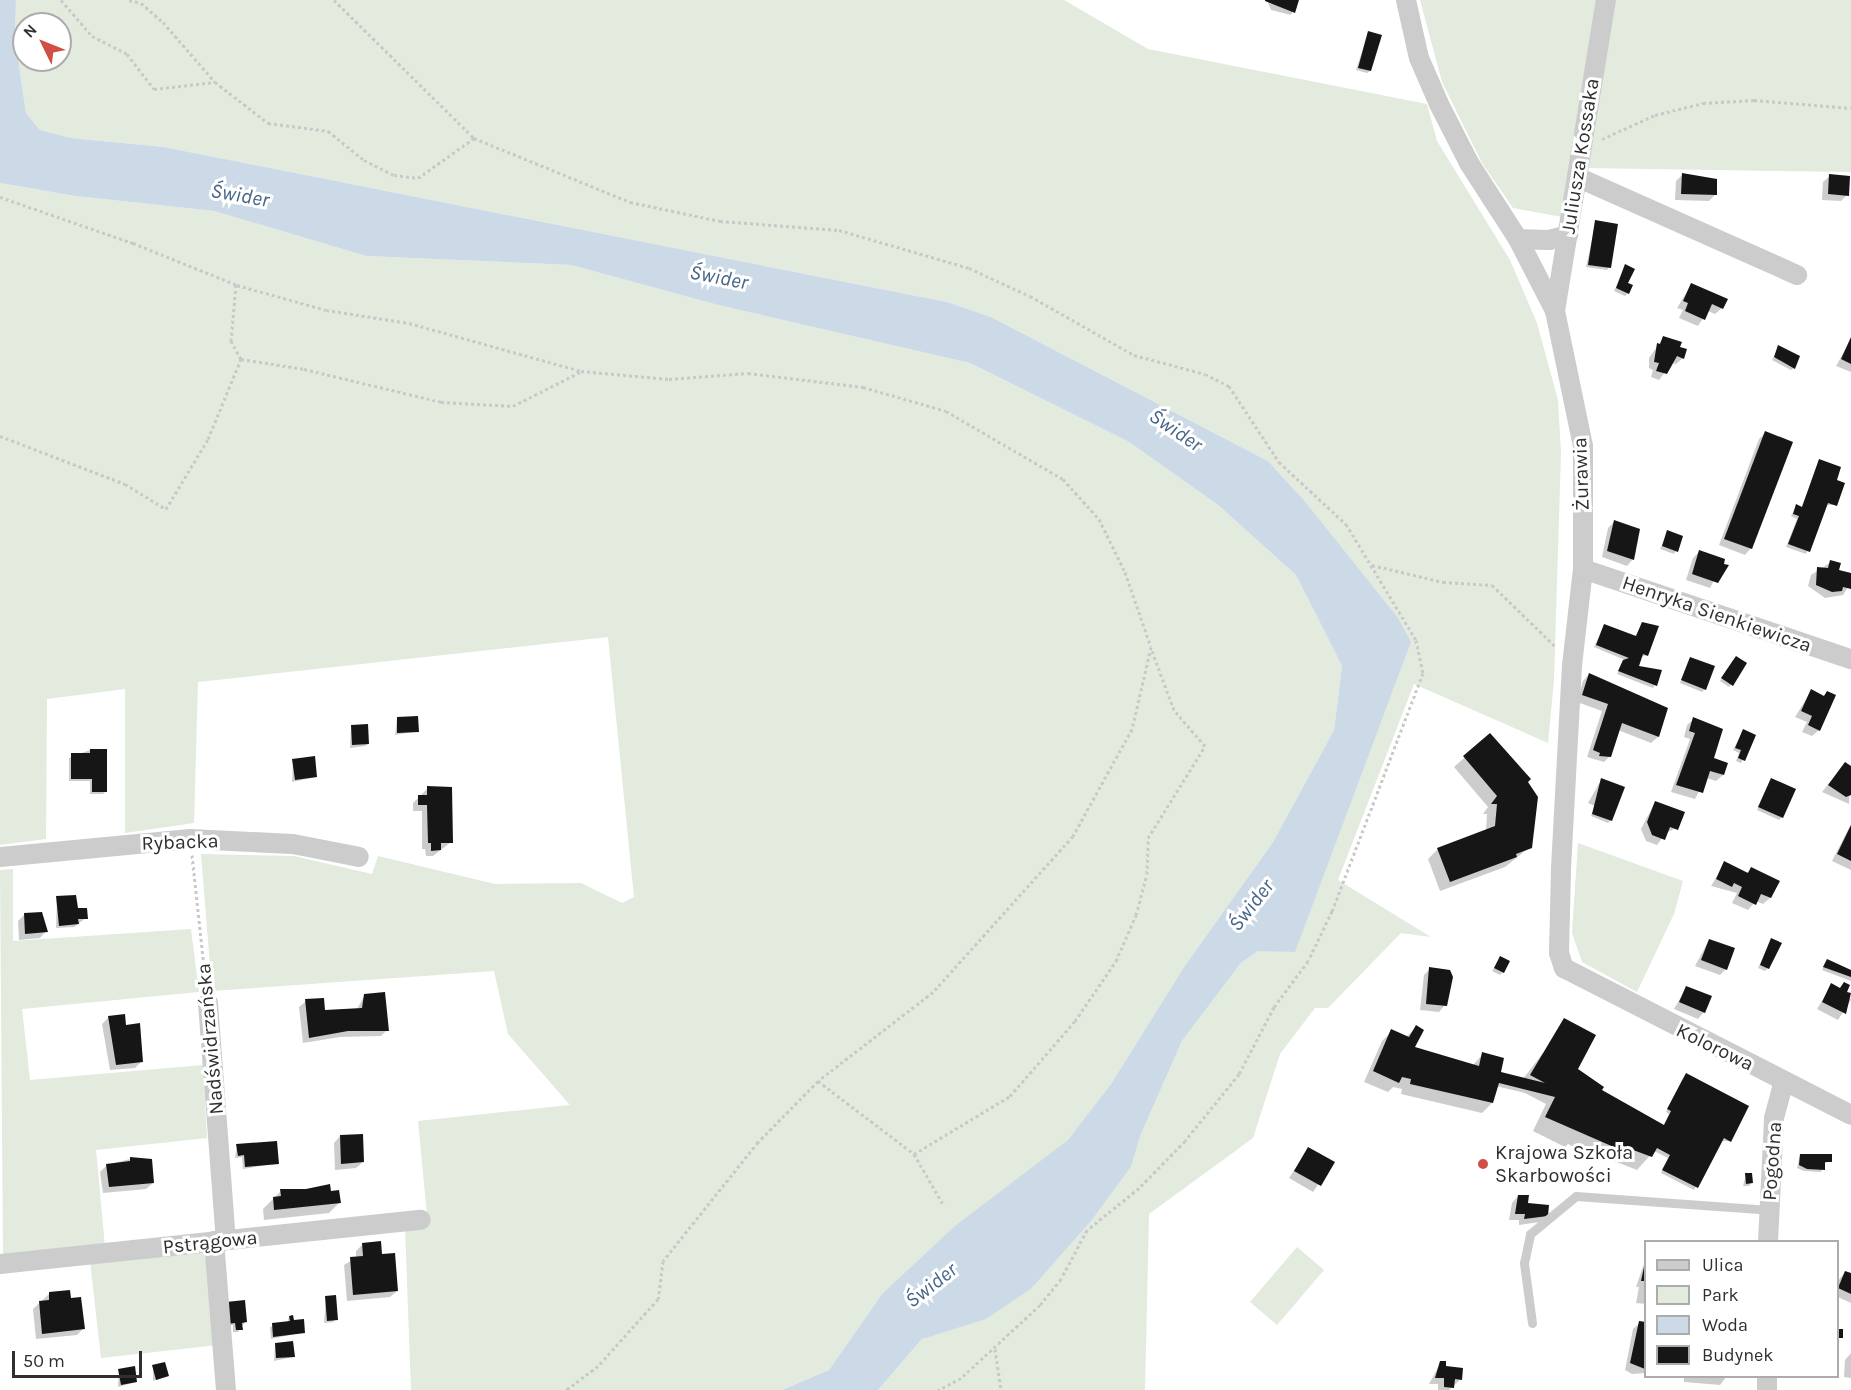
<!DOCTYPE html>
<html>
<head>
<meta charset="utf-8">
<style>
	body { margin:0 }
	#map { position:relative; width:1851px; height:1390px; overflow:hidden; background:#fff; font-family:Karla,sans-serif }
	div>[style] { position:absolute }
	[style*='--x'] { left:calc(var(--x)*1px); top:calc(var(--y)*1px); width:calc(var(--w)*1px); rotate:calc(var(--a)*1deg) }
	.green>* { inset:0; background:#e3eade }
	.water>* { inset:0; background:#ccdae8 }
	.shadow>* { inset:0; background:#0003 }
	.building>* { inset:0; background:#161616 }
	.path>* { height:3px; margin-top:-1.5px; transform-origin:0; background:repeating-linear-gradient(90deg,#c9c9c9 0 3px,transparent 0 6px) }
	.service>* { height:9px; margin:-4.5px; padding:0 4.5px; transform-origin:4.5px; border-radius:4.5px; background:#ccc }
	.minor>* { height:20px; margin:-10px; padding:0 10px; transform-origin:10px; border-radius:10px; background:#ccc }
	.dots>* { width:16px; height:16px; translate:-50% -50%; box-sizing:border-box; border:3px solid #fff; border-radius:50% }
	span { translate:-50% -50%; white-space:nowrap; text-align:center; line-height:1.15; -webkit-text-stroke:6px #fff; paint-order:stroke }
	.street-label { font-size:20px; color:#2f2f2f }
	.poi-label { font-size:20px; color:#2f2f2f }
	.left { translate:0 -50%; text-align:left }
	.water-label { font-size:21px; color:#466587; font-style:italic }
	.legend { position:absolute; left:1644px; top:1240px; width:195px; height:138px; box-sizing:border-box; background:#fff; border:2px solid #acacac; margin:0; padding:8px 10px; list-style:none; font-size:18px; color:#2f2f2f }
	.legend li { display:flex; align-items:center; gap:12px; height:30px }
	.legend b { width:30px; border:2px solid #acacac }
	.north { position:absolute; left:12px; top:12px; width:60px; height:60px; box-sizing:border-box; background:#fff; border:2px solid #acacac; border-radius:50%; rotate:313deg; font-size:16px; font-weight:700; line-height:24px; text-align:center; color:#2f2f2f }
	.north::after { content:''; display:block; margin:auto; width:21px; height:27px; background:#d14e45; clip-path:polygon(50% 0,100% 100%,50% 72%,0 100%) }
	.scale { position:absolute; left:12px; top:1351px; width:130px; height:27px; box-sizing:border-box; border:3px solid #2f2f2f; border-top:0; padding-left:8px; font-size:18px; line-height:21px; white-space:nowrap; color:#2f2f2f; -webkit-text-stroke:4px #fff; paint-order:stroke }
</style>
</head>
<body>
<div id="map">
	<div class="green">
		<div style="clip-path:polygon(evenodd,16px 0,1064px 0,1148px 49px,1427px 104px,1437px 141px,1510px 260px,1537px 323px,1558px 400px,1561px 453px,1554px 680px,1548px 743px,1414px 684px,1338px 880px,1431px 937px,1401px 933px,1328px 1008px,1315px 1008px,1280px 1054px,1253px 1138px,1149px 1214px,1145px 1390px,878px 1390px,922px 1339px,1032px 1288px,1092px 1220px,1131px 1167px,1141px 1134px,1182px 1041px,1241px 963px,1258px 951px,1358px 777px,1395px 685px,1341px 548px,1303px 499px,1268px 461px,991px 317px,947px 302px,164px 147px,71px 138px,40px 130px,26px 113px,15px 37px,16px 0,24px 24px,60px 24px,60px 60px,24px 60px,24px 24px)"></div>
		<div style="clip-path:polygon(1420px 0,1597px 0,1562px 217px,1513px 208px,1482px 163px,1442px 82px)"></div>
		<div style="clip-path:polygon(1615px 0,1851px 0,1851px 172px,1585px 168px)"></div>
		<div style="clip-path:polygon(0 183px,75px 196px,214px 211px,366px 256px,571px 265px,718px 305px,970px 363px,1129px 442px,1218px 505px,1296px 575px,1342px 666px,1334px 730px,1273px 842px,1184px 967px,1111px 1084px,1069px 1140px,882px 1294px,829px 1370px,782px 1390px,411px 1390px,405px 1227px,428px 1225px,418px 1121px,570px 1105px,508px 1034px,494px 971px,212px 991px,201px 854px,294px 856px,372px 874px,378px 856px,495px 884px,581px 883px,622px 903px,634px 897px,608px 637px,198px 682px,194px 823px,125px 833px,125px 689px,47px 699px,46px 839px,0 845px)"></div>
		<div style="clip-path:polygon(1578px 843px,1683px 881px,1674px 914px,1637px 992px,1582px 962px,1572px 933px)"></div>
		<div style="clip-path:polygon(13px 869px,13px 941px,191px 929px,199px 992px,22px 1009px,30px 1080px,203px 1065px,207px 1138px,96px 1150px,105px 1247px,3px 1256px,0 870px)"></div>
		<div style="clip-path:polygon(1297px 1247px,1324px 1270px,1277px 1325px,1250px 1302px)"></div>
		<div style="clip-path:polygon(204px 1248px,218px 1345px,101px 1358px,90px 1261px)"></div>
	</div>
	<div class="water">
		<div style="clip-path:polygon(0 0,16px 0,15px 37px,26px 113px,40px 130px,71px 138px,164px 147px,947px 302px,991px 317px,1268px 461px,1303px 499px,1398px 618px,1411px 642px,1295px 952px,1258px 951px,1241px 963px,1182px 1041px,1141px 1134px,1131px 1167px,1092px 1220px,1032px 1288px,986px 1319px,922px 1339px,878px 1390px,782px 1390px,829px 1370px,882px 1294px,955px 1226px,1068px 1140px,1111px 1084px,1184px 967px,1273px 842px,1334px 730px,1342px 666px,1296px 575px,1218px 505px,1129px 442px,970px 363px,718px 305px,571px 265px,366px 256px,214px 211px,75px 196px,0 183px)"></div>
	</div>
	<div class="shadow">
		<div style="clip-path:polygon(1267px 0,1297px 0,1291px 15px,1271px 10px)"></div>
		<div style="clip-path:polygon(1368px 33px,1370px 71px,1367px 73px,1356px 70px)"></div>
		<div style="clip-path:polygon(1682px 175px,1715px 195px,1709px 201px,1675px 200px,1676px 181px)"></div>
		<div style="clip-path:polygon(1830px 176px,1847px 195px,1841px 201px,1822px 200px,1823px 182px)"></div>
		<div style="clip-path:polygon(1596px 222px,1609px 267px,1607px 270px,1586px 267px)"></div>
		<div style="clip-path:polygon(1626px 266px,1628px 293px,1625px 296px,1614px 291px)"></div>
		<div style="clip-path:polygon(1691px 285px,1722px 308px,1715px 314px,1708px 311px,1698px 326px,1679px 318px,1683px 310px,1677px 308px)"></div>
		<div style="clip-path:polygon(1664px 337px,1678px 347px,1683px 358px,1676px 364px,1672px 363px,1659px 380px,1651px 377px,1653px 370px,1649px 368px,1649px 358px)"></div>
		<div style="clip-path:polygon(1850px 341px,1851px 342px,1851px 372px,1836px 366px)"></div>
		<div style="clip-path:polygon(1779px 347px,1794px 368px,1791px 370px,1772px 360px)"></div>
		<div style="clip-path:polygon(1765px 433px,1751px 548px,1745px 555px,1719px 545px,1759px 439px)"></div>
		<div style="clip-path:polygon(1820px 461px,1835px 481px,1836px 505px,1825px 505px,1806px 554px,1786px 547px,1797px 519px,1791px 516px,1796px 506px,1801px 508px)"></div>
		<div style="clip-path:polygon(1614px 522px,1633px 559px,1627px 566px,1602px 557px,1608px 528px)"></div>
		<div style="clip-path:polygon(1668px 532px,1676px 551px,1674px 554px,1660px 549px)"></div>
		<div style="clip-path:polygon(1699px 552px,1722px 565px,1710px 588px,1686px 580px,1693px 558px)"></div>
		<div style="clip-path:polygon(1831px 562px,1837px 571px,1851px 575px,1851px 583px,1843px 595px,1825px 598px,1808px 586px,1811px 575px)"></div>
		<div style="clip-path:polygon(1642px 624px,1647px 655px,1641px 657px,1637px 667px,1655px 685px,1653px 688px,1617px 674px,1625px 660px,1594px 647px,1604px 625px,1635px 637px)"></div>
		<div style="clip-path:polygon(1690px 659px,1705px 689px,1702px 692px,1680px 683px)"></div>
		<div style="clip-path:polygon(1733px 660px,1731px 685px,1729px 687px,1720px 681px)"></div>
		<div style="clip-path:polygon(1589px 674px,1666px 709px,1658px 737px,1651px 743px,1618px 730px,1610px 756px,1604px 762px,1587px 757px,1602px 711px,1577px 702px,1583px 681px)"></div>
		<div style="clip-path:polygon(1811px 691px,1823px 697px,1827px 692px,1819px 730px,1812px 736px,1802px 732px,1807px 722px,1795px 717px)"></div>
		<div style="clip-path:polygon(397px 718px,417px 731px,395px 735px)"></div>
		<div style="clip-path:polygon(1694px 719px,1723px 775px,1716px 781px,1706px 778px,1695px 799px,1671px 792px,1690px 739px,1684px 737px,1687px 725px)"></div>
		<div style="clip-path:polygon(351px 727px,368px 744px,365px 746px,350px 748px)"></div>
		<div style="clip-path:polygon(1743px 731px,1743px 760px,1741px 763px,1736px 761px,1739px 753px,1733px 750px)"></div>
		<div style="clip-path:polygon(1490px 735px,1526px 782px,1530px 847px,1505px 867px,1440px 891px,1428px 859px,1438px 849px,1486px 831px,1487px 814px,1483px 814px,1488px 807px,1454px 767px)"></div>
		<div style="clip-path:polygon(90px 750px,106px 791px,103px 794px,90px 794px,90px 781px,69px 781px,69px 758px)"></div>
		<div style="clip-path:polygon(293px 761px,316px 777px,292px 782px)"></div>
		<div style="clip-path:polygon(1851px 768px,1849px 804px,1822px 792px,1839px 771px)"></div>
		<div style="clip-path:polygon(1601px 780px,1611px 820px,1608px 823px,1591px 816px,1595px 806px,1588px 803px)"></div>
		<div style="clip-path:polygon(1769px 783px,1782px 817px,1779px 820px,1757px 810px)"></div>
		<div style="clip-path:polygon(428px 788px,451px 842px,433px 856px,426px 856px,425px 849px,422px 849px,422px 811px,413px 811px,413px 803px)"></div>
		<div style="clip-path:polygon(1655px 802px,1678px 827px,1666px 833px,1657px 845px,1646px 841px,1641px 829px)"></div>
		<div style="clip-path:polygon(1851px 824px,1851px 870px,1832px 861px)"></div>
		<div style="clip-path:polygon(1725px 863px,1747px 873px,1751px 869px,1778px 882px,1770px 898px,1763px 904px,1756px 901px,1748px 910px,1732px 903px,1737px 893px,1711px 886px)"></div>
		<div style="clip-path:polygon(57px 898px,77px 910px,86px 918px,74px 927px,56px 928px)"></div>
		<div style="clip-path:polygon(24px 915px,46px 931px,40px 938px,19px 940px,18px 921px)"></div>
		<div style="clip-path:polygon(1709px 940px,1726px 969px,1720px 975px,1695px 966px)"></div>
		<div style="clip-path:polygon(1771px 940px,1768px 968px,1765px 971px,1758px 968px)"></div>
		<div style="clip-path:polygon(1500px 958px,1503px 972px,1500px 975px,1492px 971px)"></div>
		<div style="clip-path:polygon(1825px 963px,1851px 971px,1851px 981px,1822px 970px)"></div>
		<div style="clip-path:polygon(1430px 969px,1445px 1005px,1439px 1012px,1420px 1010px,1424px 975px)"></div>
		<div style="clip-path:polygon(1844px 984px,1851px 1000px,1838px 1020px,1817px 1009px,1832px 985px,1839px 989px)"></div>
		<div style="clip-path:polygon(1687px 987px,1704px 1012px,1698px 1019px,1674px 1009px)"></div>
		<div style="clip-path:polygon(365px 995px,387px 1030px,381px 1036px,340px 1037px,303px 1043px,299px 1007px,306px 1001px,324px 1011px,357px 1009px)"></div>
		<div style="clip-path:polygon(109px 1017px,124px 1026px,142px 1061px,135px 1068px,110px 1070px,102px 1024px)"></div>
		<div style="clip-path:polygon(1417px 1027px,1412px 1048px,1472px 1066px,1483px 1054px,1498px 1078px,1522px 1080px,1543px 1053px,1577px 1069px,1600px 1091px,1663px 1126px,1669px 1114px,1666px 1112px,1683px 1078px,1730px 1141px,1721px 1141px,1694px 1190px,1661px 1173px,1668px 1158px,1654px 1151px,1637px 1170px,1604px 1157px,1601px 1161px,1568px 1144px,1565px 1147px,1533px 1131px,1546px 1104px,1525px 1093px,1496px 1086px,1492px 1103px,1482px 1113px,1401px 1094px,1402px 1089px,1393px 1087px,1388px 1092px,1364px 1082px,1382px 1041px,1392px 1031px,1406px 1037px)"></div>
		<div style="clip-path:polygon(340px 1136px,363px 1162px,356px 1168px,335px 1170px,334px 1143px)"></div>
		<div style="clip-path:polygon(237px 1146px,277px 1163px,243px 1169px,242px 1157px,235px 1158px)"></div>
		<div style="clip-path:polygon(1308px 1149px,1333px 1163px,1313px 1192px,1289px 1178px)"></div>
		<div style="clip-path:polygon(1800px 1155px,1830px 1161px,1824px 1164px,1821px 1172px,1804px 1171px,1797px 1168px)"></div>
		<div style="clip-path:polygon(130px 1159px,153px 1183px,146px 1189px,103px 1193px,100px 1172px,107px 1165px)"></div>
		<div style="clip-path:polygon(1746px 1174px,1751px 1183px,1749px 1186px,1743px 1186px)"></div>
		<div style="clip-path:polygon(281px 1191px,330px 1193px,339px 1203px,329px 1213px,264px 1220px,263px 1209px)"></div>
		<div style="clip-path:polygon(1518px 1196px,1526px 1205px,1546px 1215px,1540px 1222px,1519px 1225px,1519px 1220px,1509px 1220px,1512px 1203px)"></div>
		<div style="clip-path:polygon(362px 1245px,381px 1256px,397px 1291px,390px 1297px,347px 1301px,344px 1265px,356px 1258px,356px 1251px)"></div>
		<div style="clip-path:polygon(1646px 1258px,1646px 1304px,1636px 1303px,1639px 1287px,1636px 1287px)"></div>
		<div style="clip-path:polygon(1845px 1272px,1851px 1275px,1851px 1303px,1838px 1297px,1838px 1281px)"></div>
		<div style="clip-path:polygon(49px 1294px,70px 1299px,83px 1329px,77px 1335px,36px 1339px,33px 1309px)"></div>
		<div style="clip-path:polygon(326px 1298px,336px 1319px,333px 1322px,324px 1323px)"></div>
		<div style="clip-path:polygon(224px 1306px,245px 1322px,238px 1332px,233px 1332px,233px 1325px,225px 1326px)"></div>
		<div style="clip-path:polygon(289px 1317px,304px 1332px,271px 1339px,270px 1327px,287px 1323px)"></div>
		<div style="clip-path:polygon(1640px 1323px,1646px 1324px,1646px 1373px,1632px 1374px,1625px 1370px,1633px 1329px)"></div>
		<div style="clip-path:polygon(275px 1344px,293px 1357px,274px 1361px)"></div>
		<div style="clip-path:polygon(1851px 1353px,1851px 1378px,1844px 1377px,1845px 1360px)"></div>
		<div style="clip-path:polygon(1441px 1362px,1461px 1379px,1449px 1390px,1438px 1390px,1438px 1384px,1429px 1384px)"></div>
		<div style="clip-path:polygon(153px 1367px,167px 1376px,153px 1381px)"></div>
		<div style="clip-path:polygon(119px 1370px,136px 1382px,118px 1387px)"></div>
		<div style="clip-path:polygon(1684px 1376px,1727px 1376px,1720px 1385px,1684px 1382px)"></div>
	</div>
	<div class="building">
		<div style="clip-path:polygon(1299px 0,1295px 13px,1265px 1px,1265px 0)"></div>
		<div style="clip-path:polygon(1368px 31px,1382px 35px,1371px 71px,1358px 68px)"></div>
		<div style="clip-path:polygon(1682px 173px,1717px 179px,1717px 195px,1681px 194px)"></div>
		<div style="clip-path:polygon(1829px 174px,1850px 176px,1849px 196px,1828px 194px)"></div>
		<div style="clip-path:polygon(1595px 220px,1618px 224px,1611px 268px,1588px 265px)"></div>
		<div style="clip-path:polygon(1625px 264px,1635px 269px,1628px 283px,1633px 285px,1629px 294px,1616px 288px)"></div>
		<div style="clip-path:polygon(1691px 283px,1728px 299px,1723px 309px,1712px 304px,1705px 320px,1685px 311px,1688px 303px,1683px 301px)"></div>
		<div style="clip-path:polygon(1663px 336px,1682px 342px,1680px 347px,1687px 349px,1684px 359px,1677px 356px,1667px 374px,1656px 371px,1659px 363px,1654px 362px,1657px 343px,1660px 344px)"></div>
		<div style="clip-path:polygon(1851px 337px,1851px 364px,1841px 359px)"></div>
		<div style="clip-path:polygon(1778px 345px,1800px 356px,1795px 369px,1774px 357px)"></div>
		<div style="clip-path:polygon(1765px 431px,1793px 442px,1752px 549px,1724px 539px)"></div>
		<div style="clip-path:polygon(1819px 459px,1841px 467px,1837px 480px,1845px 483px,1837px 506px,1828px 503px,1810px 552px,1788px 544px,1799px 516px,1793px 514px,1796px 504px,1802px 507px)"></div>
		<div style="clip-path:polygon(1614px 520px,1640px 529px,1634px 560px,1607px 551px)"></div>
		<div style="clip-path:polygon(1667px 530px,1683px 536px,1678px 552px,1662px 546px)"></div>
		<div style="clip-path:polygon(1699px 550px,1725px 559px,1724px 564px,1729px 565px,1718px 583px,1692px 574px)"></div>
		<div style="clip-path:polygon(1830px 560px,1841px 563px,1839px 570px,1851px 573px,1851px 589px,1843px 587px,1842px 591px,1832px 592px,1816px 585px,1817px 567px,1828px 568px)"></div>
		<div style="clip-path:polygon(1642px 622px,1659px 626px,1648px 656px,1643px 654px,1639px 666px,1662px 670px,1657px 686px,1618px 671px,1623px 660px,1629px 658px,1596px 645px,1604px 624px,1636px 636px)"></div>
		<div style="clip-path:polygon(1736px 656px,1747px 663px,1733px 686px,1721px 678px)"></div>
		<div style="clip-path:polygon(1690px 657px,1715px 666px,1706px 690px,1681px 680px)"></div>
		<div style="clip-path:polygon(1589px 673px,1668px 708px,1659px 737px,1622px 723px,1611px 757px,1599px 756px,1600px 753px,1593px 750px,1608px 704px,1582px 695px)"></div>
		<div style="clip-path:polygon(1811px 689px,1824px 696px,1827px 691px,1836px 695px,1820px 731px,1808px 725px,1812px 716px,1801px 711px)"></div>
		<div style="clip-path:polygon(418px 716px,419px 732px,397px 733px,397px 717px)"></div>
		<div style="clip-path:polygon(1693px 717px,1723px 729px,1714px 758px,1728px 763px,1724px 775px,1710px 771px,1703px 793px,1676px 785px,1695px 733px,1689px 731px)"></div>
		<div style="clip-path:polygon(368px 724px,369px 744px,352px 745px,351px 725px)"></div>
		<div style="clip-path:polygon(1743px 729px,1756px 735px,1745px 761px,1738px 758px,1741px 750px,1735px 748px)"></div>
		<div style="clip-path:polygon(1490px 733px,1531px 779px,1528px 782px,1538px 797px,1532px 848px,1516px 854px,1517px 857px,1450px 882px,1437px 848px,1495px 826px,1497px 804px,1491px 804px,1497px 796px,1463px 756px)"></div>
		<div style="clip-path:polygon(90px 749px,107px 749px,107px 792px,92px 792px,92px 779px,71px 779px,71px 753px,90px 753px)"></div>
		<div style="clip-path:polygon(315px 756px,317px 777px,295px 780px,292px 759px)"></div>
		<div style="clip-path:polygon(1845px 762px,1851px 766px,1851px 795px,1846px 797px,1828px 785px)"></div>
		<div style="clip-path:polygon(1601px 778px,1625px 787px,1612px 821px,1592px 814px)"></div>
		<div style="clip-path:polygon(1771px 778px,1796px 789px,1783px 818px,1758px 807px)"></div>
		<div style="clip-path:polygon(427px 786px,452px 787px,453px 843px,441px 843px,441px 850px,431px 851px,431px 843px,428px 843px,427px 805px,418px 805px,418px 795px,427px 795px)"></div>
		<div style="clip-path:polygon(1655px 801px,1685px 812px,1678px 830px,1670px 827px,1665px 840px,1652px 835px,1647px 822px)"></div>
		<div style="clip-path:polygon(1851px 825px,1851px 861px,1837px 854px)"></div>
		<div style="clip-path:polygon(1724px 861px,1748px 873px,1751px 867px,1780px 881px,1771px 898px,1761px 894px,1756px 905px,1738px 896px,1742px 887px,1734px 883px,1732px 887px,1716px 879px)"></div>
		<div style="clip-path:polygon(76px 895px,78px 908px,87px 908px,88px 919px,78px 919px,79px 924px,59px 926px,56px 896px)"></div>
		<div style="clip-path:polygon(42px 912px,48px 932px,25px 934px,24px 913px)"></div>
		<div style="clip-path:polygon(1771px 938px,1782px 943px,1769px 969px,1760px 965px)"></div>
		<div style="clip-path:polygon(1709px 939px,1735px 948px,1727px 970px,1701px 960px)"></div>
		<div style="clip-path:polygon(1500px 956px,1510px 961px,1504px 973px,1494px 968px)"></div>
		<div style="clip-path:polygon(1827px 959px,1851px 970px,1851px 977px,1823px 967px)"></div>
		<div style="clip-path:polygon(1429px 967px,1450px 970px,1453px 977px,1447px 1006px,1426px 1004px)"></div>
		<div style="clip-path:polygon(1844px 982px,1850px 985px,1847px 992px,1851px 993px,1846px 1014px,1822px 1002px,1831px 983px,1840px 988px)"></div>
		<div style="clip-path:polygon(1686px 986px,1712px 996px,1705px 1013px,1679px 1002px)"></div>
		<div style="clip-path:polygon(385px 992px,389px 1031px,348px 1031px,309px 1038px,305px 999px,324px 998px,325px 1010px,362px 1008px,364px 994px)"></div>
		<div style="clip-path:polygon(125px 1014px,126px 1025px,140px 1023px,143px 1062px,116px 1065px,108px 1016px)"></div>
		<div style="clip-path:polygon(1564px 1018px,1596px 1035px,1578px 1069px,1604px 1087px,1602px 1090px,1664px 1125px,1671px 1111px,1667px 1109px,1686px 1073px,1749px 1106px,1731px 1142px,1724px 1138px,1698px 1188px,1662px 1170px,1670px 1155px,1657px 1148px,1652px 1157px,1617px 1144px,1616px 1148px,1545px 1117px,1555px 1097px,1499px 1083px,1493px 1103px,1410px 1084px,1411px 1079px,1402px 1077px,1399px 1083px,1373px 1071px,1391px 1029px,1409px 1037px,1416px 1025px,1424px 1030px,1415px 1047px,1479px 1066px,1482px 1052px,1504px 1058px,1501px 1072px,1545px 1083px,1530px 1075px)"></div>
		<div style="clip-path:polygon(363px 1134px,364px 1162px,341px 1164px,340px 1135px)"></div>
		<div style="clip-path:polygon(277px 1141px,279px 1164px,245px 1167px,244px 1155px,238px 1156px,236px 1144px)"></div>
		<div style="clip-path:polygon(1308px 1147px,1335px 1162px,1321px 1186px,1294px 1171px)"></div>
		<div style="clip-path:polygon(1800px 1154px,1832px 1154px,1832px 1162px,1825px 1162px,1825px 1170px,1807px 1169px,1799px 1165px)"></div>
		<div style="clip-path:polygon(130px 1157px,152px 1159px,154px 1183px,109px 1187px,106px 1164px,130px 1161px)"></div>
		<div style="clip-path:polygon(1745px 1173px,1752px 1173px,1753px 1183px,1746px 1184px)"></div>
		<div style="clip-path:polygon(330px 1184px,331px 1191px,339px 1190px,341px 1203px,274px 1210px,273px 1197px,281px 1196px,280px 1189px,306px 1189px)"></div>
		<div style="clip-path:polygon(1518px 1195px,1529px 1195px,1528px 1203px,1549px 1205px,1548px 1216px,1524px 1219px,1525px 1214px,1515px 1214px)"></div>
		<div style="clip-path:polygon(381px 1241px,382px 1254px,395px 1253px,398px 1291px,353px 1295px,350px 1257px,363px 1256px,362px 1243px)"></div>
		<div style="clip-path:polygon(1644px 1267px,1646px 1267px,1646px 1281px,1641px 1281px)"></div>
		<div style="clip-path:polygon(1845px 1271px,1851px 1273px,1851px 1294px,1838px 1288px)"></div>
		<div style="clip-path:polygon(70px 1290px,71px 1298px,81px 1297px,85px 1329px,42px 1334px,39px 1301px,49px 1300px,49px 1292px)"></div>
		<div style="clip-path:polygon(336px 1295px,338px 1320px,327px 1321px,325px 1296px)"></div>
		<div style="clip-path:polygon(245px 1300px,247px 1322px,242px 1323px,243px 1330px,236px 1330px,235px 1323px,228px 1324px,226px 1302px)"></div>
		<div style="clip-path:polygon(293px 1315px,294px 1320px,304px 1319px,305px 1333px,273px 1337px,272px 1323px,290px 1321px,289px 1316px)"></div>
		<div style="clip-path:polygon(1639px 1321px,1646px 1322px,1645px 1369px,1630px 1363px)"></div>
		<div style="clip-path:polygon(1838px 1329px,1843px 1329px,1843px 1338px,1838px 1338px)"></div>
		<div style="clip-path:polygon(293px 1341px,295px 1357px,276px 1358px,275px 1343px)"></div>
		<div style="clip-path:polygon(1440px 1361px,1446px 1361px,1446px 1366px,1463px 1368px,1462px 1380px,1455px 1379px,1454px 1388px,1444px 1387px,1444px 1378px,1435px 1378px)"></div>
		<div style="clip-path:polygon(165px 1362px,169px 1376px,156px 1380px,152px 1365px)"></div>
		<div style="clip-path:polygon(135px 1366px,137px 1382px,121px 1385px,118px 1369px)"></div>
	</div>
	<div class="path">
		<div style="--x:61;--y:0;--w:48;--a:49.3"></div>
		<div style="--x:92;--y:36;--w:39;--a:27"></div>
		<div style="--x:127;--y:54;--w:44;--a:52.4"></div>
		<div style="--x:154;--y:89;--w:61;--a:-6.5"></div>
		<div style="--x:129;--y:0;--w:12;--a:14"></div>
		<div style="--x:141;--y:3;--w:29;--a:41"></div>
		<div style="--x:163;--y:22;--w:79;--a:49.1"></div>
		<div style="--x:215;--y:82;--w:67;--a:37.7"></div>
		<div style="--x:268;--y:123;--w:61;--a:7.6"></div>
		<div style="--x:328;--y:131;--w:46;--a:38.9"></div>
		<div style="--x:364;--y:160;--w:34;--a:27"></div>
		<div style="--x:394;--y:175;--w:24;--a:7"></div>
		<div style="--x:418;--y:178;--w:69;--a:-35.5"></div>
		<div style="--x:334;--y:0;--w:197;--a:44.6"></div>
		<div style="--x:474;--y:138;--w:169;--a:22.3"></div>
		<div style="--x:630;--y:202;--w:92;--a:11.9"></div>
		<div style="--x:720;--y:221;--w:119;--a:4.3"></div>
		<div style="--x:839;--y:230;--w:135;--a:16.3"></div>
		<div style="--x:969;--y:268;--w:67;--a:24.7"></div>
		<div style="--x:1030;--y:296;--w:120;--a:29.6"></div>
		<div style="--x:1134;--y:355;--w:73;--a:15"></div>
		<div style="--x:1205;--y:374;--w:27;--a:27"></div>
		<div style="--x:1229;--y:386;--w:91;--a:56.7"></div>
		<div style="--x:1279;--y:462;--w:91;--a:42.8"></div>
		<div style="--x:1346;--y:524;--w:135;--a:58.9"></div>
		<div style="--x:1416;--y:640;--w:34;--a:78"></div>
		<div style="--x:1423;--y:673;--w:255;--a:110.9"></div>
		<div style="--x:1332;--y:911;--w:55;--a:115.6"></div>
		<div style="--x:1308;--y:961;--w:57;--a:126.5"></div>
		<div style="--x:1274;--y:1007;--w:76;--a:117.6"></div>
		<div style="--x:1239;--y:1074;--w:86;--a:128.9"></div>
		<div style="--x:1185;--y:1141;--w:66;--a:134.4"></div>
		<div style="--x:1139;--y:1188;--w:67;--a:141.1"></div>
		<div style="--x:1087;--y:1230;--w:55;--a:118"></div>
		<div style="--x:1061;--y:1279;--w:33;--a:129"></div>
		<div style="--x:1040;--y:1305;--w:108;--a:137.3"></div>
		<div style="--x:961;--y:1378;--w:26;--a:152"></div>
		<div style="--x:1602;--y:139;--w:58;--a:-24.4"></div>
		<div style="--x:1655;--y:115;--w:49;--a:-14"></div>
		<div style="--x:1703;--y:103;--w:51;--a:-3.4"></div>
		<div style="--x:1754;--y:100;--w:97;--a:4.7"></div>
		<div style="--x:0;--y:197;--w:141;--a:19.1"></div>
		<div style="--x:133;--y:243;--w:112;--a:22"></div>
		<div style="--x:237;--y:285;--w:92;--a:15.7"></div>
		<div style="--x:326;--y:310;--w:84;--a:8.9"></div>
		<div style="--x:409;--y:323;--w:179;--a:15.6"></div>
		<div style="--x:581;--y:371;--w:88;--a:5.2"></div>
		<div style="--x:669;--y:379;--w:79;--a:-4.3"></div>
		<div style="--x:748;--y:373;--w:116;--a:6.9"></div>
		<div style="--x:863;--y:387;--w:86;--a:16.1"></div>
		<div style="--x:946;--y:411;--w:135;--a:30.2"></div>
		<div style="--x:1063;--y:479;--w:54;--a:48"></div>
		<div style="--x:1099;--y:519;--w:59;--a:63.9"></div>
		<div style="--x:1125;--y:572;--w:79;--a:70.9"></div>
		<div style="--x:1151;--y:647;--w:84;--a:103"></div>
		<div style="--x:1132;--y:729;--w:122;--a:118.9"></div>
		<div style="--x:1073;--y:836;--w:210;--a:131.9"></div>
		<div style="--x:933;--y:992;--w:145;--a:142.3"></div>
		<div style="--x:818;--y:1081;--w:86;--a:134.5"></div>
		<div style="--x:758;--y:1142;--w:152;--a:128.6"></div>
		<div style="--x:663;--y:1261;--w:38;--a:97"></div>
		<div style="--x:658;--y:1299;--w:90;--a:131.8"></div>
		<div style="--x:598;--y:1366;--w:40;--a:143"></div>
		<div style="--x:241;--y:359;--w:64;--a:9"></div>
		<div style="--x:304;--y:369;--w:141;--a:13.5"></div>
		<div style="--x:441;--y:402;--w:72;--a:3.2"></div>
		<div style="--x:513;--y:406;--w:75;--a:-26.9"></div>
		<div style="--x:0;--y:436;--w:134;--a:21"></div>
		<div style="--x:125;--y:484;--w:48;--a:31.4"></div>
		<div style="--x:166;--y:509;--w:82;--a:-59"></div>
		<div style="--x:208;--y:439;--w:87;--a:-67.6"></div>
		<div style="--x:241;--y:359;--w:21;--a:-119"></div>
		<div style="--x:231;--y:341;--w:56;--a:-84.9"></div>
		<div style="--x:1372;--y:565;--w:73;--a:13.5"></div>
		<div style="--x:1443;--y:582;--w:49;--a:3.5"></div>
		<div style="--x:1492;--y:585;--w:88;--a:44.1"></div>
		<div style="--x:192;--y:855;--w:132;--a:83.9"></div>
		<div style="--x:818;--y:1081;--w:121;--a:37.2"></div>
		<div style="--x:914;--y:1154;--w:112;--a:-31.1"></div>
		<div style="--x:1010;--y:1096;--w:99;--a:-49.1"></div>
		<div style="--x:1075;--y:1021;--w:73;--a:-55.7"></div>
		<div style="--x:1116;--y:961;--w:50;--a:-66.5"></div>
		<div style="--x:1136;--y:915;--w:42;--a:-75"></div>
		<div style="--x:1147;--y:874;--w:36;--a:-88"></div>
		<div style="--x:1148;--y:838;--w:108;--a:-58.2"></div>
		<div style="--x:1205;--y:746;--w:48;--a:-130.7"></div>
		<div style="--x:1174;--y:710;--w:66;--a:-110.4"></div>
		<div style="--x:914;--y:1154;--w:60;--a:60"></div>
		<div style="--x:995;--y:1349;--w:41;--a:81.7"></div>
	</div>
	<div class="service">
		<div style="--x:1532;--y:1323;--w:61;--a:-97.6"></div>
		<div style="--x:1524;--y:1263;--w:30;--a:-78"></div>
		<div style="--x:1530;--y:1234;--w:60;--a:-39.6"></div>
		<div style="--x:1576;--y:1196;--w:194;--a:4.1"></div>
	</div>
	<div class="minor">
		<div style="--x:1406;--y:0;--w:59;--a:77.4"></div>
		<div style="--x:1419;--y:58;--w:50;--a:66.5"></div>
		<div style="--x:1439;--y:104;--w:66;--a:63"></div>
		<div style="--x:1469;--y:163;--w:90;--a:57.2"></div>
		<div style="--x:1518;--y:239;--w:81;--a:62.8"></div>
		<div style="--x:1555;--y:311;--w:138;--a:78.3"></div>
		<div style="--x:1583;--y:446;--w:123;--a:90"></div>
		<div style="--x:1583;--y:569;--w:97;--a:96.5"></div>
		<div style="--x:1572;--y:665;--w:205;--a:93.1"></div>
		<div style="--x:1561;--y:870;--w:83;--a:91.4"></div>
		<div style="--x:1559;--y:953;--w:16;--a:72"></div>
		<div style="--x:1564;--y:968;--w:322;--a:27.1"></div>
		<div style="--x:1577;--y:177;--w:241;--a:24"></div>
		<div style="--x:1518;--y:239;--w:31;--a:2"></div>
		<div style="--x:1549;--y:240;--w:20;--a:-15"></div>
		<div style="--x:1555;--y:311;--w:315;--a:-80.7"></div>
		<div style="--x:1583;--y:569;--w:283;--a:18.6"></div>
		<div style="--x:0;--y:857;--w:191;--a:-5.4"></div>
		<div style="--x:190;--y:839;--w:103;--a:2.8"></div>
		<div style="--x:293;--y:844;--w:67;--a:11.1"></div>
		<div style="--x:208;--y:1003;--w:238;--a:85.7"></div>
		<div style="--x:214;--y:1241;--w:149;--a:85.4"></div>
		<div style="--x:1768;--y:1242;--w:124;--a:-87.2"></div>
		<div style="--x:1774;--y:1118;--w:38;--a:-75"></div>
		<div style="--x:0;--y:1264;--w:423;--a:-6"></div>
		<div style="--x:1767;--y:1390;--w:14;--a:-90"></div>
	</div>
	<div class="dots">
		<div style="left:1483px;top:1164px;background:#d14e45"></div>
	</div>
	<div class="street-label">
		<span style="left:1580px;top:156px;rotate:-81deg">Juliusza Kossaka</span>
		<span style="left:1581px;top:474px;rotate:-92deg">Żurawia</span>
		<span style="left:1717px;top:614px;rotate:19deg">Henryka Sienkiewicza</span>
		<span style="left:180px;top:842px;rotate:-2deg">Rybacka</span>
		<span style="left:210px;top:1039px;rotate:-95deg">Nadświdrzańska</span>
		<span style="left:1715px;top:1047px;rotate:26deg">Kolorowa</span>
		<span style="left:1772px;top:1161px;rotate:-86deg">Pogodna</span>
		<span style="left:210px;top:1242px;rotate:-6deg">Pstrągowa</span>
	</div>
	<div class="poi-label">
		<span class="left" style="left:1495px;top:1164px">Krajowa Szkoła<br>Skarbowości</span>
	</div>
	<div class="water-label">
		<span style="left:240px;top:195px;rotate:10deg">Świder</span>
		<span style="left:719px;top:277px;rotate:11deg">Świder</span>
		<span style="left:1176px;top:430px;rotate:34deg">Świder</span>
		<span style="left:1251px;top:905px;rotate:-52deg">Świder</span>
		<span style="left:931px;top:1285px;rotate:-38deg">Świder</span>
	</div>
	<ul class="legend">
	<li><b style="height:8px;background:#ccc"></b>Ulica</li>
	<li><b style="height:16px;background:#e3eade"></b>Park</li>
	<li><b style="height:16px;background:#ccdae8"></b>Woda</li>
	<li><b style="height:16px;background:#161616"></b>Budynek</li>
	</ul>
	<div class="north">N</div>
	<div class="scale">50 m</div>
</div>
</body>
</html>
